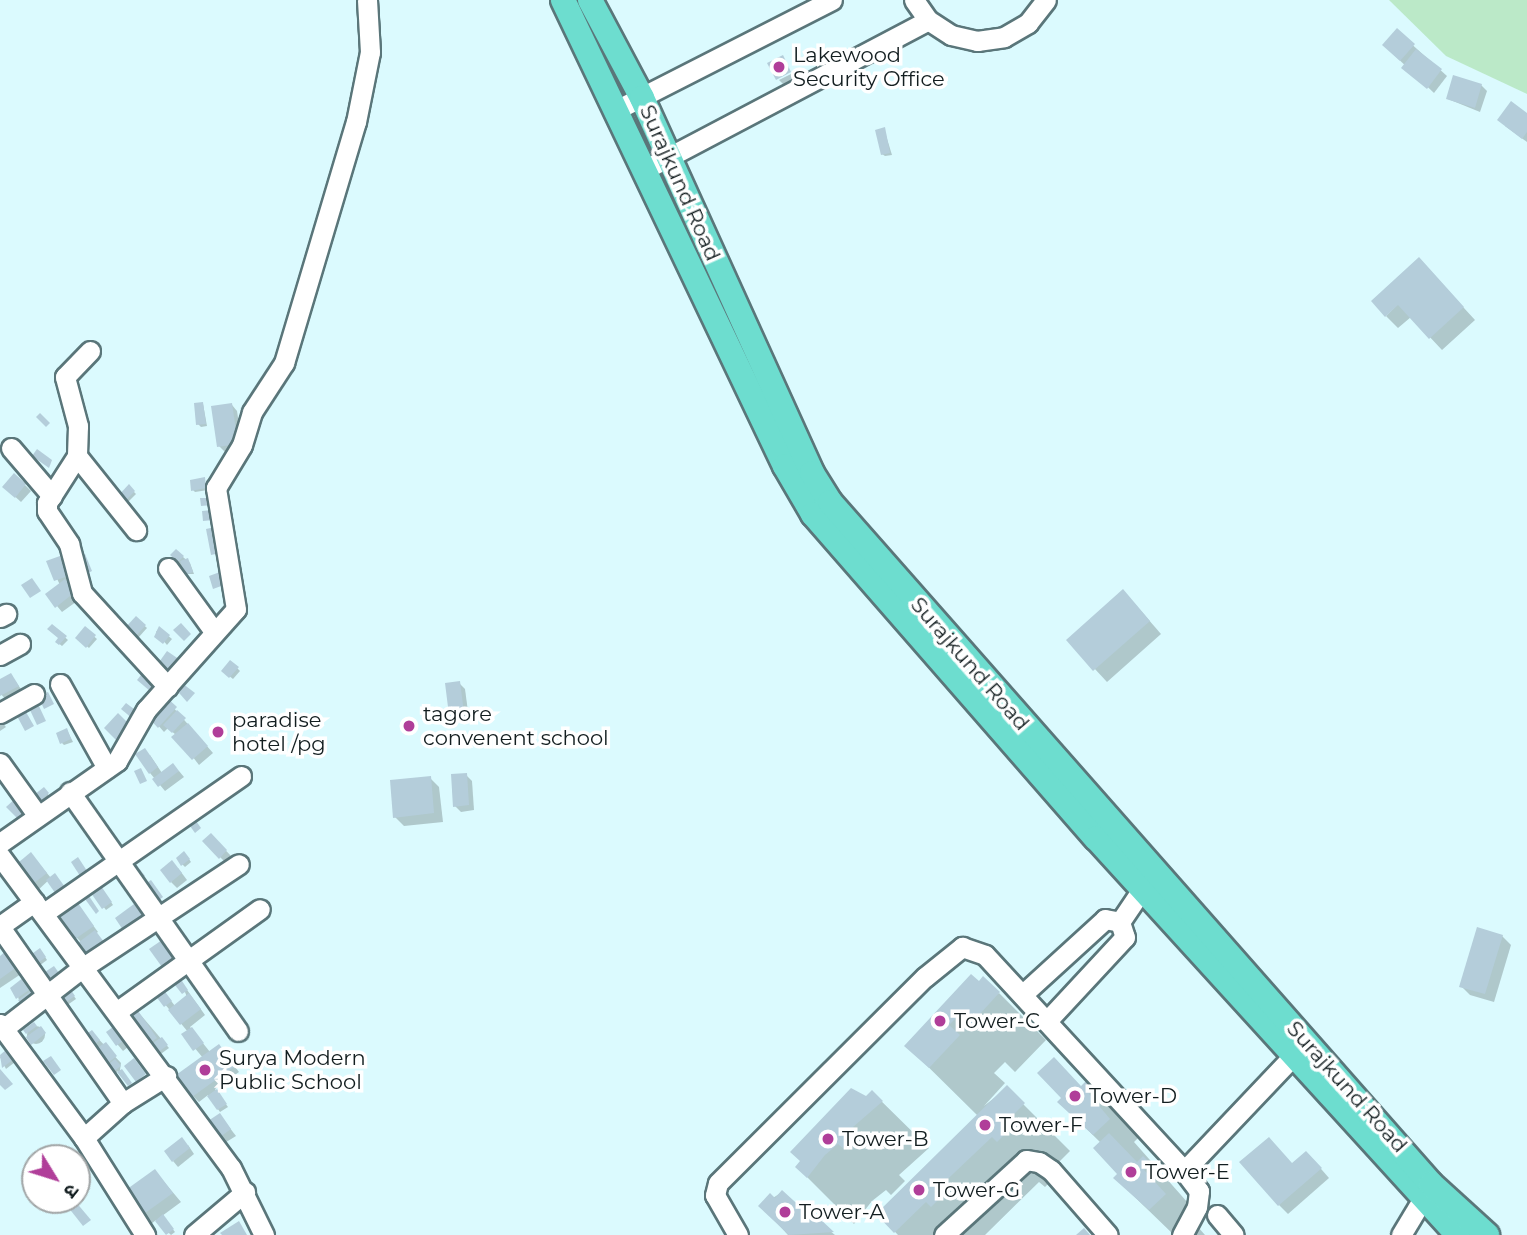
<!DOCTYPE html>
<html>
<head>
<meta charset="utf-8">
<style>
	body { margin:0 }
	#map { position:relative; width:1527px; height:1235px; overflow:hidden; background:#dbfafe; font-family:Montserrat,"Noto Sans Devanagari",sans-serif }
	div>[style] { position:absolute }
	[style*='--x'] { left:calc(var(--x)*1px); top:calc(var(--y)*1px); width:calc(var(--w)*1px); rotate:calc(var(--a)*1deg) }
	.green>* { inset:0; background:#bbe9c8 }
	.shadow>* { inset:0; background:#0003 }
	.round { border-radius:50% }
	.building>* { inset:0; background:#b4cdda }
	.roads { filter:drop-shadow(2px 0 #5a767a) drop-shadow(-2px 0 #5a767a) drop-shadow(0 2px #5a767a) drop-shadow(0 -2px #5a767a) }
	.minor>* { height:19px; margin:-9.5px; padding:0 9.5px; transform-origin:9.5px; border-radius:9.5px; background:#fff }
	.major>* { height:24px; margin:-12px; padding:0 12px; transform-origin:12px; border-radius:12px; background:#6dddcf }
	.dots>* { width:19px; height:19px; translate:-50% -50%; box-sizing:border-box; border:4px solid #fff; border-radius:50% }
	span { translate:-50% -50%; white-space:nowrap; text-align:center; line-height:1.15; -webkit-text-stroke:7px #fff; paint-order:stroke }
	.poi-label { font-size:21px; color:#131e20 }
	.left { translate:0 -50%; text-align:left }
	.street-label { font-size:21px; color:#131e20 }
	.north { position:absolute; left:21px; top:1144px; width:70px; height:70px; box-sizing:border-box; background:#fff; border:2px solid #a1a5a6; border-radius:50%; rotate:128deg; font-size:19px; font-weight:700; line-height:28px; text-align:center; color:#131e20 }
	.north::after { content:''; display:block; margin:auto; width:24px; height:32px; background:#b03e99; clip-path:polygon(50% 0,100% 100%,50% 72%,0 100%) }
</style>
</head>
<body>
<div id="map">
	<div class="green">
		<div style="clip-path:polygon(1389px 0,1527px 0,1527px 94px,1446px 56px)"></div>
	</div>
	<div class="shadow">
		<div style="clip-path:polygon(1397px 31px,1447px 76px,1434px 93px,1390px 51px)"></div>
		<div style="clip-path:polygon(793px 73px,796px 78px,783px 84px,779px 80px)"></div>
		<div style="clip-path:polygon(1481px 85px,1487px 91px,1480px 112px,1448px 99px)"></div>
		<div style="clip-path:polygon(1527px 115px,1527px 142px,1505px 126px)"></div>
		<div style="clip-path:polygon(884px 129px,892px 155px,885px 156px,882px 154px)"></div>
		<div style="clip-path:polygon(1431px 272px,1475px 320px,1442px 350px,1411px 317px,1398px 328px,1386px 316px)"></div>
		<div style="clip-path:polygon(203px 404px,207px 426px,201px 427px,198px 424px)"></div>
		<div style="clip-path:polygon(232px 405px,237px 411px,243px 449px,225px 452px,219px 446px)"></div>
		<div style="clip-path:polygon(204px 479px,208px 490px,195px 492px,193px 490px)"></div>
		<div style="clip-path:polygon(25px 485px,31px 491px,21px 502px,10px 492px)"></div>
		<div style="clip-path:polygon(129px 487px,136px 494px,127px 503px,121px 496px)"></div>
		<div style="clip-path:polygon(176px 551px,190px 563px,194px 574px,186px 574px,173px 555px)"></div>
		<div style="clip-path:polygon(60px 558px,73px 582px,68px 584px,80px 599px,62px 612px,57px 606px,60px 585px,49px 562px)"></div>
		<div style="clip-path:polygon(1135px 604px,1161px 634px,1107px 682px,1068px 640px)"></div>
		<div style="clip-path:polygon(136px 618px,147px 628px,138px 638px,127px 628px)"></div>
		<div style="clip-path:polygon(52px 626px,68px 640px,62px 646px,57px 642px,60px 638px)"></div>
		<div style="clip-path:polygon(159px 628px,172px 639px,167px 645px,156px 632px)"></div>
		<div style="clip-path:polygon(85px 629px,97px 639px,89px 648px,77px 638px)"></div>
		<div style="clip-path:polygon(231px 662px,240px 671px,233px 679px,223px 671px)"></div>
		<div style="clip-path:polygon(11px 675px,23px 692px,7px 701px,0 693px,0 681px)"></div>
		<div style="clip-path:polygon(459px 683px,465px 689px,469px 719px,456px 720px,450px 715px)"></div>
		<div style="clip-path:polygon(165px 698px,213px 753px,199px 765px,176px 735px,168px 728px,164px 732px,149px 715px)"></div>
		<div style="clip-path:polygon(0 720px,6px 727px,0 731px)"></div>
		<div style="clip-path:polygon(67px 730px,73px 742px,64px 745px,62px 743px)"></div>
		<div style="clip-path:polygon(150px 755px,162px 773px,179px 771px,184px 777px,165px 791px,150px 773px)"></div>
		<div style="clip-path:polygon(466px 775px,472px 781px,474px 810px,461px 812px,455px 806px)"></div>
		<div style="clip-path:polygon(430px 778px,439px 787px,443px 822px,404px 826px,395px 817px)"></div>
		<div style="clip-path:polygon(44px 789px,50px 797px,38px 807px,32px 799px)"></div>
		<div style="clip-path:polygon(211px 835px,232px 857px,226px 863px,204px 841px)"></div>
		<div style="clip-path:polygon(187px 856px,191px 862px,185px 867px,182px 864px)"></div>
		<div style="clip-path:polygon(36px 860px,51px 878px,36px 892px,30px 886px)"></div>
		<div style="clip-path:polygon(178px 868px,187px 880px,177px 888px,171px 882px)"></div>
		<div style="clip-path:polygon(103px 890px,113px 905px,106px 910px,93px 893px)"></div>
		<div style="clip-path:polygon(78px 905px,98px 932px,81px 942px,76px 937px)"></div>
		<div style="clip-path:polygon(1502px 936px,1511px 945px,1494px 1002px,1470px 995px,1461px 986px)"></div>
		<div style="clip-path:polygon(42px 952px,47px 960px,39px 966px,36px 963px)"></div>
		<div style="clip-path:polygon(0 958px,12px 959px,21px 974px,0 988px)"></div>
		<div style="clip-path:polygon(57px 972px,76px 999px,63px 1008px)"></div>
		<div style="clip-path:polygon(180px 980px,205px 1015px,190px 1027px,210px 1052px,219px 1046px,239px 1072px,215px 1089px,228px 1107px,220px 1112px,208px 1095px,199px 1102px,193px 1096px,203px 1058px,184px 1035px,188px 1032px,154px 991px,162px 989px,175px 1006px,187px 997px)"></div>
		<div style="clip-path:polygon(26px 982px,33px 992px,20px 1000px,18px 998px)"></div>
		<div style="clip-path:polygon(999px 993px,1046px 1040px,1015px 1072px,1005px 1062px,994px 1073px,1005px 1083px,984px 1106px,1007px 1088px,1070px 1151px,1046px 1175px,1051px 1181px,1045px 1187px,1039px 1182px,985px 1235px,898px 1235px,878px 1214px,978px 1116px,907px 1046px)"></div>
		<div style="clip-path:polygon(139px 1013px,169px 1048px,158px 1056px,149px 1043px)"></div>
		<div class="round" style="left:27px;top:1026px;width:18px;height:18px"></div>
		<div style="clip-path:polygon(92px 1032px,121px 1063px,120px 1070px,132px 1087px,118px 1071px,114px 1075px,110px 1071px,88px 1036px)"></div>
		<div style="clip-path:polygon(108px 1033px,134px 1042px,123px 1051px)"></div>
		<div style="clip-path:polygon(11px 1048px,19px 1059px,6px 1069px,0 1057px)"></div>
		<div style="clip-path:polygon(1087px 1083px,1140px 1136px,1134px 1142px,1196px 1212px,1190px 1218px,1205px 1235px,1174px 1235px,1115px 1178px,1119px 1174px,1101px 1143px,1059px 1102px)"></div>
		<div style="clip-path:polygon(872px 1092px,929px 1148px,899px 1175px,905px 1181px,891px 1195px,886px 1190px,872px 1201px,854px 1224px,797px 1167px)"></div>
		<div style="clip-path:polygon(220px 1115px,236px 1136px,223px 1144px,217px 1139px)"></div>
		<div style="clip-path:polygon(188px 1145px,194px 1154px,178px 1167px,173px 1161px)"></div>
		<div style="clip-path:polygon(1315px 1162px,1329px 1178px,1288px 1214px,1279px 1205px,1292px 1165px)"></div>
		<div style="clip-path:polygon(155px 1171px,181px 1202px,162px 1216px,175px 1232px,171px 1235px,156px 1220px,151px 1224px,142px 1215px)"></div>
		<div style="clip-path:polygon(782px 1192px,835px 1235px,788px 1235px,761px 1206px)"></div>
	</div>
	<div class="building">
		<div style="clip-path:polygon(1397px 28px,1415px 44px,1400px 61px,1382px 45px)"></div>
		<div style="clip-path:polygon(1416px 49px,1442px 69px,1427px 89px,1401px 68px)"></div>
		<div style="clip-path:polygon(783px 55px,791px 72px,776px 80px,767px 63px)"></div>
		<div style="clip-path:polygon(1453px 75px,1482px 84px,1475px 108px,1446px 99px)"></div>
		<div style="clip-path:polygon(1511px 101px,1527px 113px,1527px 132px,1522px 139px,1497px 120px)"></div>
		<div style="clip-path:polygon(885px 127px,890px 153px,881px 155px,875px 130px)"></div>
		<div style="clip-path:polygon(1419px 257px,1464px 307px,1429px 339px,1398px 305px,1385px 317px,1371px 301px)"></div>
		<div style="clip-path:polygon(203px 402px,206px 424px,196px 425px,194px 403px)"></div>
		<div style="clip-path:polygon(232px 403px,238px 444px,217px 447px,211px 406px)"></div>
		<div style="clip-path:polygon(40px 413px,50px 423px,46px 427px,36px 417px)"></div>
		<div style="clip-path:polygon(37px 449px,52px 460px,49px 468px,32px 456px)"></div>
		<div style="clip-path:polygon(14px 473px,26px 484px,15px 498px,2px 487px)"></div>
		<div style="clip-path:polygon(205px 477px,206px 488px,191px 491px,190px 480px)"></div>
		<div style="clip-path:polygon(129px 484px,135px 491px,124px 502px,118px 496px)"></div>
		<div style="clip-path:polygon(200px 498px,212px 498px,212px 505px,201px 506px)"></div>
		<div style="clip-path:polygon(212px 510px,213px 520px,203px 521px,202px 511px)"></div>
		<div style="clip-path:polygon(215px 527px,220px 553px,211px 555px,206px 529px)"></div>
		<div style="clip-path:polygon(176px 549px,184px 556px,178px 562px,170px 555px)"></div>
		<div style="clip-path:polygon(85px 554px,92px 571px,86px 574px,78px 557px)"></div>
		<div style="clip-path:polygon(60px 556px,68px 576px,54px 581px,46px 561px)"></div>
		<div style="clip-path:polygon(188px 558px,193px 572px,185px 575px,180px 561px)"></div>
		<div style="clip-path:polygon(220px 572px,224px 585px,213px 589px,209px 576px)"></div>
		<div style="clip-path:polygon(32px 578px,41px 591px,30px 598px,21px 585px)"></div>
		<div style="clip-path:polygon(65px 579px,75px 592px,55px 608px,45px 594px)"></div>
		<div style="clip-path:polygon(1123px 589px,1150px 621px,1093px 671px,1066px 640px)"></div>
		<div style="clip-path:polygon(136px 616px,146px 625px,135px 637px,125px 628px)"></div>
		<div style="clip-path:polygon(181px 623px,191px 634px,184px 641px,173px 630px)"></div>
		<div style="clip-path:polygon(52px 624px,67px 636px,59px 645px,55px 642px,58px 638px,47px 629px)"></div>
		<div style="clip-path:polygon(85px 626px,96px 635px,86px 648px,75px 638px)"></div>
		<div style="clip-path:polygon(159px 626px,170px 635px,163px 644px,154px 637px)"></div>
		<div style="clip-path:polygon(167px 651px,183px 662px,171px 678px,157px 665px)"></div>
		<div style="clip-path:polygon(230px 660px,239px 667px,229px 678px,221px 671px)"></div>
		<div style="clip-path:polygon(145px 670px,158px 681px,150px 691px,137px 680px)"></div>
		<div style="clip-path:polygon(11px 673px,19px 686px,0 696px,0 679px)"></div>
		<div style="clip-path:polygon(178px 680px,195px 693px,187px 702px,173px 686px)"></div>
		<div style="clip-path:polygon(460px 681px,464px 713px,449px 715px,445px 683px)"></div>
		<div style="clip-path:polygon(48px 692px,54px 704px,44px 709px,38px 696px)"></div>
		<div style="clip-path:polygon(165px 696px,177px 707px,158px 728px,146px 715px)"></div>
		<div style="clip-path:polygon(126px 703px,138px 712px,133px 719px,121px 709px)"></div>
		<div style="clip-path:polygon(38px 704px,46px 721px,37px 725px,29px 708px)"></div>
		<div style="clip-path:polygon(177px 710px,186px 718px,172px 733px,163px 725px)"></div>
		<div style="clip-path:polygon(26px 712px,34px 726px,25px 731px,17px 716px)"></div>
		<div style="clip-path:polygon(118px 713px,131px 726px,117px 741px,104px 728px)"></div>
		<div style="clip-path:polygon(188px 723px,208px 746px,192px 760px,171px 737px)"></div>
		<div style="clip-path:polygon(67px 728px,71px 739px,60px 744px,56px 733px)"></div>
		<div style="clip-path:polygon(145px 748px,158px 767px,149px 774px,135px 754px)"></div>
		<div style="clip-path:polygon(173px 763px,179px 771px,158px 787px,152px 779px)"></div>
		<div style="clip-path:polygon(141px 768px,147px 781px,140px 784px,134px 771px)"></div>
		<div style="clip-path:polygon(467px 773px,469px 805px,453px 807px,451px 774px)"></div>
		<div style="clip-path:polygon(431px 776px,434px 813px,393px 818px,390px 780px)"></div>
		<div style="clip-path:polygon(44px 787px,49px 793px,35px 806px,29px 799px)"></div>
		<div style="clip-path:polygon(16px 798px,27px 810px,18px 819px,6px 807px)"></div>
		<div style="clip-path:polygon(191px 814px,201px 828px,195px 833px,185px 819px)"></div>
		<div style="clip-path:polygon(211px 833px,227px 850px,219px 859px,202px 841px)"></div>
		<div style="clip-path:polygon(184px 851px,190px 859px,181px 866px,176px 858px)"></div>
		<div style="clip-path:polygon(31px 852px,47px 873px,29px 887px,13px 867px)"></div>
		<div style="clip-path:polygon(78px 857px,89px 874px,82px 879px,71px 862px)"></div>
		<div style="clip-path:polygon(132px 859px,145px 876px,140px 880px,126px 863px)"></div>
		<div style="clip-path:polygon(172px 860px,182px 873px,170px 883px,160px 870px)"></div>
		<div style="clip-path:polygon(55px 873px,67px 890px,58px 897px,46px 880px)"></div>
		<div style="clip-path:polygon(151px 880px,163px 897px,154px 904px,141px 887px)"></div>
		<div style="clip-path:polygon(101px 886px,112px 902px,102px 909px,91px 893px)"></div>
		<div style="clip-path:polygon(89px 896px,99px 911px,96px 914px,85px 899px)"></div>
		<div style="clip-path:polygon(78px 903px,94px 926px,75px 939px,59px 916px)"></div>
		<div style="clip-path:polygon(134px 904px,143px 916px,123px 930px,115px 918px)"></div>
		<div style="clip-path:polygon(1477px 927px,1503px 935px,1485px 994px,1459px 987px)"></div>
		<div style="clip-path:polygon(95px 930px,104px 942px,81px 960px,71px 948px)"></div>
		<div style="clip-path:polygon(162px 940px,175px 958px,162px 967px,149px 949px)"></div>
		<div style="clip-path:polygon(40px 948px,46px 957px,35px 965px,29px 956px)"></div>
		<div style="clip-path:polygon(6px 951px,17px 967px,0 979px,0 956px)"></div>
		<div style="clip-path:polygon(54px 966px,64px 980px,49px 991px,39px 976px)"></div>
		<div style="clip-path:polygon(971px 974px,979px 981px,983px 976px,1000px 992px,968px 1027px,957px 1017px,949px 1025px,960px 1035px,929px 1068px,904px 1046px)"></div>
		<div style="clip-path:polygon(178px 975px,188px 990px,182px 994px,171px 980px)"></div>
		<div style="clip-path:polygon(24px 977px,32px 988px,16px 999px,10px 988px)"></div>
		<div style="clip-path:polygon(160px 985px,172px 1001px,164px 1007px,152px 991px)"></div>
		<div style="clip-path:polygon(69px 987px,75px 996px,59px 1007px,53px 998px)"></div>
		<div style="clip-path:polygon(34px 989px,41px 998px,25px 1009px,18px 1000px)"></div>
		<div style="clip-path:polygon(189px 993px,201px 1009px,180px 1025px,168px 1010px)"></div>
		<div style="clip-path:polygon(134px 1005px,157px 1038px,147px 1045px,124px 1012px)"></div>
		<div style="clip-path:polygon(34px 1022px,37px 1026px,26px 1034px,23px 1030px)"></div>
		<div style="clip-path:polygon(120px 1022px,130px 1036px,116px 1046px,106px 1032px)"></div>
		<div style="clip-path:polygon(41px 1026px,46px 1033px,31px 1045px,26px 1037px)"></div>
		<div style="clip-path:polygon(192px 1027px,204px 1043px,193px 1051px,181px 1034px)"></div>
		<div style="clip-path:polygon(92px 1030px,100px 1040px,94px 1045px,85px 1035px)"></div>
		<div style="clip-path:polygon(162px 1037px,168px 1045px,154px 1055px,148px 1046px)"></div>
		<div style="clip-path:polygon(106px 1042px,117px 1056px,101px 1068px,90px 1053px)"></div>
		<div style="clip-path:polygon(219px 1044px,235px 1066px,192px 1097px,176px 1075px)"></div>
		<div style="clip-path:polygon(12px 1045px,18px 1056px,2px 1068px,0 1055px)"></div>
		<div style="clip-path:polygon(51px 1056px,61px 1070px,54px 1075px,43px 1061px)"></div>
		<div style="clip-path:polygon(1054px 1057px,1081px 1086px,1087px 1080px,1095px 1088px,1089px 1094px,1110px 1119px,1093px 1135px,1057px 1102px,1061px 1098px,1037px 1073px)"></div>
		<div style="clip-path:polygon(134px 1058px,146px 1074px,136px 1082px,124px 1066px)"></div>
		<div style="clip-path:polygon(115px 1059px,121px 1066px,110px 1074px,105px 1067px)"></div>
		<div style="clip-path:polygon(0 1069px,13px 1084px,5px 1090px,0 1085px)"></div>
		<div style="clip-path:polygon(122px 1069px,132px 1083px,128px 1086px,117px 1072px)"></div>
		<div style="clip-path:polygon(1007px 1085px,1025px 1103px,1000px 1128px,1006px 1133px,997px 1142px,992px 1137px,934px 1192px,940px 1198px,931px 1207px,926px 1202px,894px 1233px,876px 1214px)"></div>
		<div style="clip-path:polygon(851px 1088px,866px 1096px,872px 1090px,883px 1101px,853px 1127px,859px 1133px,844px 1149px,838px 1144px,825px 1155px,807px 1178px,795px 1167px,800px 1161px,790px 1152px)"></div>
		<div style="clip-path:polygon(217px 1089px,227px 1104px,217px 1110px,207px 1096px)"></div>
		<div style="clip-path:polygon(220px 1113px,231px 1129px,216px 1140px,205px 1123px)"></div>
		<div style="clip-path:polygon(1109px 1133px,1137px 1162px,1143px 1156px,1151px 1164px,1144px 1170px,1166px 1194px,1149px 1210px,1113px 1178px,1117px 1174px,1093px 1148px)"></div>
		<div style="clip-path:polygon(182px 1137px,190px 1148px,172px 1162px,164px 1151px)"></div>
		<div style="clip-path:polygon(1269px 1137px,1292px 1163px,1306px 1151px,1322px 1168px,1278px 1206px,1239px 1162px)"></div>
		<div style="clip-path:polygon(155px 1169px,173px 1193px,141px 1216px,123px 1192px)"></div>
		<div style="clip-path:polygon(782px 1190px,816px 1221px,819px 1218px,834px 1232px,789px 1235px,758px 1206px,770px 1193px,775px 1198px)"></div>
		<div style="clip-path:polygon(75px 1201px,91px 1220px,83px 1226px,68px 1207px)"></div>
		<div style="clip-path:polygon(163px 1214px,174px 1229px,166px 1235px,155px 1221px)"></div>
		<div style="clip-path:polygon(239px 1221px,247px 1235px,222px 1235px,220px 1233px)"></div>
		<div style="clip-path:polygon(1084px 1228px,1090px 1235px,1076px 1235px)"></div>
	</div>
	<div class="roads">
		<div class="minor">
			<div style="--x:914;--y:0;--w:24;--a:55"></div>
			<div style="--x:928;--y:20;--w:27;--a:33"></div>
			<div style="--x:951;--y:35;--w:27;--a:13"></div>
			<div style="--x:977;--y:41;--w:27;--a:-8"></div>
			<div style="--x:1004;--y:37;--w:28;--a:-30"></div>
			<div style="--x:1028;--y:23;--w:29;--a:-52"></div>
			<div style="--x:618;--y:109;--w:240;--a:-27"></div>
			<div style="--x:644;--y:170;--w:321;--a:-27.8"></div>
			<div style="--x:90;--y:351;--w:36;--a:134"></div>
			<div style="--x:65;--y:377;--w:51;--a:75.1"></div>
			<div style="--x:78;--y:426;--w:30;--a:92"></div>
			<div style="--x:77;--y:456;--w:56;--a:122.6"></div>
			<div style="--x:47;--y:503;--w:8;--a:90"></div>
			<div style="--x:47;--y:511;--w:40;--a:56"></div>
			<div style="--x:69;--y:544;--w:51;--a:75.1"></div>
			<div style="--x:82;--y:593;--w:127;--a:47.5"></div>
			<div style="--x:11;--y:448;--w:63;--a:49.5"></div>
			<div style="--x:77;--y:456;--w:95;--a:51.4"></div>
			<div style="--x:168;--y:568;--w:77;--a:54"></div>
			<div style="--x:0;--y:617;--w:7;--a:-27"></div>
			<div style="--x:0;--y:655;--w:23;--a:-29"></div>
			<div style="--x:60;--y:684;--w:96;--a:60.8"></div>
			<div style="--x:0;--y:713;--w:39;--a:-29"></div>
			<div style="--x:0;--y:763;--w:65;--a:54.4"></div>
			<div style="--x:70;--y:792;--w:292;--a:54.9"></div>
			<div style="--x:0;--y:843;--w:143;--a:-35"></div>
			<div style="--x:117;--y:761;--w:59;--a:-60.4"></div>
			<div style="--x:146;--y:710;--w:135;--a:-48.3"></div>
			<div style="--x:236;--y:609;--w:123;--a:-99.4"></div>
			<div style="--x:216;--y:488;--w:50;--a:-58.8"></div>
			<div style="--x:242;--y:445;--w:34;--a:-73"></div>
			<div style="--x:252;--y:412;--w:59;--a:-56.9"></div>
			<div style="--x:284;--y:363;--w:252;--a:-73.4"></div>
			<div style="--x:356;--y:122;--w:71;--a:-78.7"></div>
			<div style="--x:370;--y:52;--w:52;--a:-93.3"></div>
			<div style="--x:0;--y:856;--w:388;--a:53.5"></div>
			<div style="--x:231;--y:1168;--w:75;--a:63.8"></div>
			<div style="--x:44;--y:913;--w:240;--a:-34.8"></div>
			<div style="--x:1120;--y:922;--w:52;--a:-56"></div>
			<div style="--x:0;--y:926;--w:42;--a:-35.2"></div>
			<div style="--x:0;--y:927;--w:215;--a:55.1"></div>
			<div style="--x:1023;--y:994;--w:111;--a:-42.4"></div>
			<div style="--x:1105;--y:919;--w:15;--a:11"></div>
			<div style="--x:1120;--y:922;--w:16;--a:72"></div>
			<div style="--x:1125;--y:937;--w:115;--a:132.9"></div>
			<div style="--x:119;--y:1010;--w:173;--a:-35.6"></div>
			<div style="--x:0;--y:1024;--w:142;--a:53.6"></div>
			<div style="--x:84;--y:1138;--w:115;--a:57.8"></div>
			<div style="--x:3;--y:1029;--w:100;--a:-37.7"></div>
			<div style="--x:82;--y:968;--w:188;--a:-33.5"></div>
			<div style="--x:84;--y:1138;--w:52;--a:-41.9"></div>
			<div style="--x:123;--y:1103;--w:51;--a:-32.1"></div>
			<div style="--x:1184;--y:1171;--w:158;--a:-46.5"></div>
			<div style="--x:1217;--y:1215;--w:26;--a:50"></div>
			<div style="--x:194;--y:1235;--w:67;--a:-40.1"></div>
			<div style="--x:738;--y:1235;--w:46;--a:-119.9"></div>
			<div style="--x:715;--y:1195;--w:12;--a:-76"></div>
			<div style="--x:718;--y:1183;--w:292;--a:-44.9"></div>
			<div style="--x:925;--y:977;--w:48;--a:-39"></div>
			<div style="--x:962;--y:947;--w:24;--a:19"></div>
			<div style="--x:985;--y:955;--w:294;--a:47.3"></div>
			<div style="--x:1184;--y:1171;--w:25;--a:53"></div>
			<div style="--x:1199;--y:1191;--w:16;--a:97"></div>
			<div style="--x:1197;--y:1207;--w:32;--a:118"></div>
			<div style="--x:944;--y:1235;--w:111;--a:-42.4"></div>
			<div style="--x:1026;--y:1160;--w:13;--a:9"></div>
			<div style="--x:1039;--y:1162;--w:14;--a:34"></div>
			<div style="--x:1051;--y:1170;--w:86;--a:48.8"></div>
			<div style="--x:1401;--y:1235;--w:58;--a:-59"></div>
		</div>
		<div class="major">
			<div style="--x:563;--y:0;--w:516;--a:64.53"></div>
			<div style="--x:785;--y:466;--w:56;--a:59.7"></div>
			<div style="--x:813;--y:514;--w:430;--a:48.9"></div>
			<div style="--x:1096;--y:838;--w:537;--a:47.64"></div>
			<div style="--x:590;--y:0;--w:111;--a:62"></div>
			<div style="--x:642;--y:98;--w:412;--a:65.6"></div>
			<div style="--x:812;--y:473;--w:34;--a:58"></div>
			<div style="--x:830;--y:502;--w:909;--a:48.61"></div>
			<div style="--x:1431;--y:1184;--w:76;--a:42.3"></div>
		</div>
	</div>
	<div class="dots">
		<div style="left:779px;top:67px;background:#b03e99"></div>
		<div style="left:409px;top:726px;background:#b03e99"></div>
		<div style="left:218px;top:732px;background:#b03e99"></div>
		<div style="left:940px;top:1021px;background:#b03e99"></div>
		<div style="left:205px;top:1070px;background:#b03e99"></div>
		<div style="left:1075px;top:1096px;background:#b03e99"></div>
		<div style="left:985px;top:1125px;background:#b03e99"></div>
		<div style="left:828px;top:1139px;background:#b03e99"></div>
		<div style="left:1131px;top:1172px;background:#b03e99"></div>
		<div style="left:919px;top:1190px;background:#b03e99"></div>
		<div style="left:785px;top:1212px;background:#b03e99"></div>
	</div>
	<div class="poi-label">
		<span class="left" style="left:793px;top:67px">Lakewood<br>Security Office</span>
		<span class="left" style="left:423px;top:726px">tagore<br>convenent school</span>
		<span class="left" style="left:232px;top:732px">paradise<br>hotel /pg</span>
		<span class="left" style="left:954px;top:1021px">Tower-C</span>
		<span class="left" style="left:219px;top:1070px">Surya Modern<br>Public School</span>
		<span class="left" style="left:1089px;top:1096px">Tower-D</span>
		<span class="left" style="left:999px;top:1125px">Tower-F</span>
		<span class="left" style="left:842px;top:1139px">Tower-B</span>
		<span class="left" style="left:1145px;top:1172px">Tower-E</span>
		<span class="left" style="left:933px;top:1190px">Tower-G</span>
		<span class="left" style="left:799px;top:1212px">Tower-A</span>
	</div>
	<div class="street-label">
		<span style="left:680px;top:183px;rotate:66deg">Surajkund Road</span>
		<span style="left:970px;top:664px;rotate:49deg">Surajkund Road</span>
		<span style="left:1347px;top:1087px;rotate:48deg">Surajkund Road</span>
	</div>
	<div class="north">उ</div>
</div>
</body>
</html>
